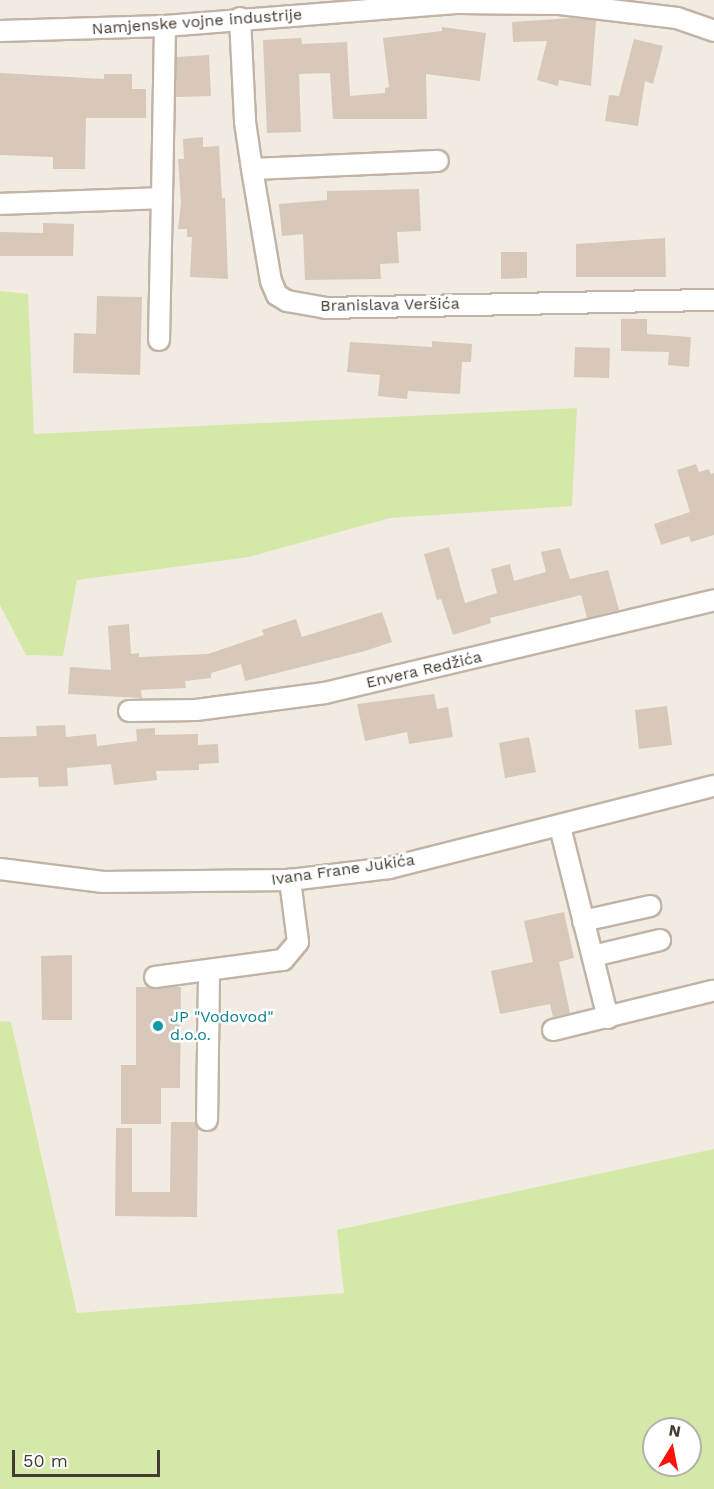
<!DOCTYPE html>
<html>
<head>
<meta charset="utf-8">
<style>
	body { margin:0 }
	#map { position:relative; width:714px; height:1489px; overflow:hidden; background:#f2ebe2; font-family:"Work Sans",sans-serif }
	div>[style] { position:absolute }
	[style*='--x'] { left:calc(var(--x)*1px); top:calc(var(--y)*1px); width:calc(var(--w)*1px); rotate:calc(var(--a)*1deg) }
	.green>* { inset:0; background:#d4e9a7 }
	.building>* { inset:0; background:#d7c8ba }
	.roads { filter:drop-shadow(2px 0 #c1b4a7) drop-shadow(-2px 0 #c1b4a7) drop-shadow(0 2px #c1b4a7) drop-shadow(0 -2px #c1b4a7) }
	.minor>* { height:20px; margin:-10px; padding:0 10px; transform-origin:10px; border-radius:10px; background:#fff }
	.dots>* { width:16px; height:16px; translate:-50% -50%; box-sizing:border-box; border:3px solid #fff; border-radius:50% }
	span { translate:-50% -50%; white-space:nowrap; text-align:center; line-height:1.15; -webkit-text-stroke:5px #fff; paint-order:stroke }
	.street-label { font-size:16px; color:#443b32 }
	.culture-label { font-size:16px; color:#0d838f }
	.left { translate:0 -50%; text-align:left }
	.north { position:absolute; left:642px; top:1417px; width:60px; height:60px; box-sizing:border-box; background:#fff; border:2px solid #b4b1ad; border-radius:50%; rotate:10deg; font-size:16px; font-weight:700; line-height:24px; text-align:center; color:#443b32 }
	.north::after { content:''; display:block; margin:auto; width:21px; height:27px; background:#ff120c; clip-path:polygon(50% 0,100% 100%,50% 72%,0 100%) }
	.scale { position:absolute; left:12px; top:1450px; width:148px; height:27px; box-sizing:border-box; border:3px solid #443b32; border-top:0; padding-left:8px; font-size:18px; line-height:21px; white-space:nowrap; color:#443b32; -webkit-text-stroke:4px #fff; paint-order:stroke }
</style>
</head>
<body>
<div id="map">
	<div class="green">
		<div style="clip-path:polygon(0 291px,28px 294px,34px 434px,577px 408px,572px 506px,390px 518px,249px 557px,77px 580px,63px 656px,26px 655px,0 605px)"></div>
		<div style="clip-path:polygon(evenodd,0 1021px,11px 1022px,77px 1313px,344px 1293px,337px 1230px,714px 1149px,714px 1489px,0 1489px,0 1021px,654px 1429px,690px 1429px,690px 1465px,654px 1465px,654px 1429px)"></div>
	</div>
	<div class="building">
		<div style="clip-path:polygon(572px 18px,596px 20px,591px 86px,559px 80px,558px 86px,537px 80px,547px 41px,513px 42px,512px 22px)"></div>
		<div style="clip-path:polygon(442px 27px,486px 33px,480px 81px,426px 74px,427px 119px,333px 119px,330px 73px,299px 74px,301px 132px,267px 133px,263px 40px,301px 38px,302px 44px,347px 42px,350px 96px,385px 93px,385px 88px,389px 87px,383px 38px,442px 31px)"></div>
		<div style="clip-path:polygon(634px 39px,663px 46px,653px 84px,645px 81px,638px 126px,605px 121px,609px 95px,619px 96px)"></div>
		<div style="clip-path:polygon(209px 55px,211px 96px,176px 97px,176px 57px)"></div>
		<div style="clip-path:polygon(0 73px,104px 79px,104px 74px,132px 74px,132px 89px,146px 89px,146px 118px,86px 118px,85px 169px,53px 169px,53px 157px,0 155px)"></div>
		<div style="clip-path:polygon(203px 137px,203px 147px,219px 146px,222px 198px,225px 198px,228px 279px,190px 277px,192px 237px,187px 237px,187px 229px,178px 229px,181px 203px,178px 159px,184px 159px,183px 139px)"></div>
		<div style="clip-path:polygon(419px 189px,421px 231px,397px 232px,399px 263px,380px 264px,381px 279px,305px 280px,303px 234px,282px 236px,279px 204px,327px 200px,327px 191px)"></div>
		<div style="clip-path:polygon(43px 223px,74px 224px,73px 256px,0 256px,0 232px,43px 233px)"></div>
		<div style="clip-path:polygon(665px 238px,666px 277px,576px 277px,576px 244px)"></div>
		<div style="clip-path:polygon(501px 252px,527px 252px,527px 278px,501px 279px)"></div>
		<div style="clip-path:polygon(97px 296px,142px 297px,140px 375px,73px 373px,74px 333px,96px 334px)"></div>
		<div style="clip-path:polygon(621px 319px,647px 319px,647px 334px,691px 337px,689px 367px,668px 365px,669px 352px,621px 351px)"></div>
		<div style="clip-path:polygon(432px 341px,472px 344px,471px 362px,462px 362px,460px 394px,408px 391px,407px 399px,378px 396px,380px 375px,347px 372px,350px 342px,432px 347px)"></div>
		<div style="clip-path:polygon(575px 347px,610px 348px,609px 378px,574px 377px)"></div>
		<div style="clip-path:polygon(696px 464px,699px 472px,709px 469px,711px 474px,714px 473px,714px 535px,691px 542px,689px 536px,661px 545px,654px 524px,690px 512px,677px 470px)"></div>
		<div style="clip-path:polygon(449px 547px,465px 603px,497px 593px,491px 569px,510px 564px,514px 581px,546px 572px,541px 552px,560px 548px,570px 579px,608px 570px,619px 610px,587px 618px,581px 595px,490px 618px,491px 623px,453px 635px,441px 599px,437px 600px,424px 554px)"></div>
		<div style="clip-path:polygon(382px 612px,392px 642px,365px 651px,245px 681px,241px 664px,211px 673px,211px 678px,185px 681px,186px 688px,141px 690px,142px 698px,68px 694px,70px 667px,111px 670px,108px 626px,129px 624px,131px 654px,139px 653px,139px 657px,184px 655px,208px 654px,264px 635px,262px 630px,296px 619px,302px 637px)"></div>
		<div style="clip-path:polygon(434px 694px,437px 709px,448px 707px,453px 737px,409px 744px,407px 732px,365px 741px,357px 704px)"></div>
		<div style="clip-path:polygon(667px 706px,672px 745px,639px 749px,635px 710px)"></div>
		<div style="clip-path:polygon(65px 725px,66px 737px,96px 734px,97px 746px,137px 741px,136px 729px,155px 728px,155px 735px,198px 734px,198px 745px,218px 744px,219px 763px,199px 764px,199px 770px,156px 771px,157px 780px,114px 785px,111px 764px,67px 768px,68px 786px,39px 787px,38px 777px,0 778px,0 737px,37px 736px,36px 726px)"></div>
		<div style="clip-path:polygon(529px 737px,536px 772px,505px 778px,499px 743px)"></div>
		<div style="clip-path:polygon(564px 912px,574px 958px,559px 962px,570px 1013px,553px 1017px,550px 1004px,500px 1014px,491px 971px,533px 962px,524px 921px)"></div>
		<div style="clip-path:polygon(72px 955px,72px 1020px,42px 1020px,41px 956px)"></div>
		<div style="clip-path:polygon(136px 987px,181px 987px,180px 1088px,161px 1088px,161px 1124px,121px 1124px,121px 1065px,136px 1065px)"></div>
		<div style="clip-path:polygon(171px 1122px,195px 1122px,198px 1128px,197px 1217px,115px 1216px,116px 1128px,132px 1128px,132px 1192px,170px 1192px)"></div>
	</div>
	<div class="roads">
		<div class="minor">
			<div style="--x:240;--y:18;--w:104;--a:87.2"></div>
			<div style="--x:245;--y:122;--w:48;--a:81.5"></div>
			<div style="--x:252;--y:169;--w:114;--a:80.4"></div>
			<div style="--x:271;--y:281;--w:15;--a:67"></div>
			<div style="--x:277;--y:295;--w:12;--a:31"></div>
			<div style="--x:287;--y:301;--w:39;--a:10"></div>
			<div style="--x:325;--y:308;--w:389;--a:-1.2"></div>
			<div style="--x:0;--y:31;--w:165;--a:-1.7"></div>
			<div style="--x:165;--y:26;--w:295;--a:-4.5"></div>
			<div style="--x:459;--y:3;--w:101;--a:0.6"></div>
			<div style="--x:560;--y:4;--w:118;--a:6.8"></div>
			<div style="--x:677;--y:18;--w:39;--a:19"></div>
			<div style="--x:252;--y:169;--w:186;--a:-2.5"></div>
			<div style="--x:0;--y:204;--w:162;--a:-2.1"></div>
			<div style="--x:162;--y:198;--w:172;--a:-89"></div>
			<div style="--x:159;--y:340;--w:142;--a:-88.8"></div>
			<div style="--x:129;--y:711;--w:67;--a:-0.9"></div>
			<div style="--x:196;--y:710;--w:130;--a:-7.5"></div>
			<div style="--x:325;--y:693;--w:400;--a:-13.4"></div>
			<div style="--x:560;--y:827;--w:197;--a:75.9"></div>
			<div style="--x:0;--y:869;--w:104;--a:7.2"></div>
			<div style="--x:103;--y:882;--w:187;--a:-0.6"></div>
			<div style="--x:290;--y:880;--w:100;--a:-6.9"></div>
			<div style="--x:389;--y:868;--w:335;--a:-14.2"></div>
			<div style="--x:583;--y:921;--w:69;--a:-12.6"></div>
			<div style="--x:593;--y:956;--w:69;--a:-13.4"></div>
			<div style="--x:155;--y:977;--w:129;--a:-7.6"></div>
			<div style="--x:283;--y:960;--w:23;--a:-50"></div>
			<div style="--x:298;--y:942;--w:63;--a:-97.4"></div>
			<div style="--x:553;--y:1030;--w:164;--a:-13.8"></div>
			<div style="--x:207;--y:1120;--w:149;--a:-89.2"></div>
		</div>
	</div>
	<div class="dots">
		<div style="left:158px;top:1026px;background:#0f9aa8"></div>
	</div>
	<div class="street-label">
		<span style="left:197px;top:22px;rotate:-4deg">Namjenske vojne industrije</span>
		<span style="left:390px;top:305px;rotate:-1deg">Branislava Veršića</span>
		<span style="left:424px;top:670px;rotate:-13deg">Envera Redžića</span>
		<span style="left:343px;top:870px;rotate:-8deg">Ivana Frane Jukića</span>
	</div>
	<div class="culture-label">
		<span class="left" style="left:170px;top:1026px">JP "Vodovod"<br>d.o.o.</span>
	</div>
	<div class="north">N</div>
	<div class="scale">50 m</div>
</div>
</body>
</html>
